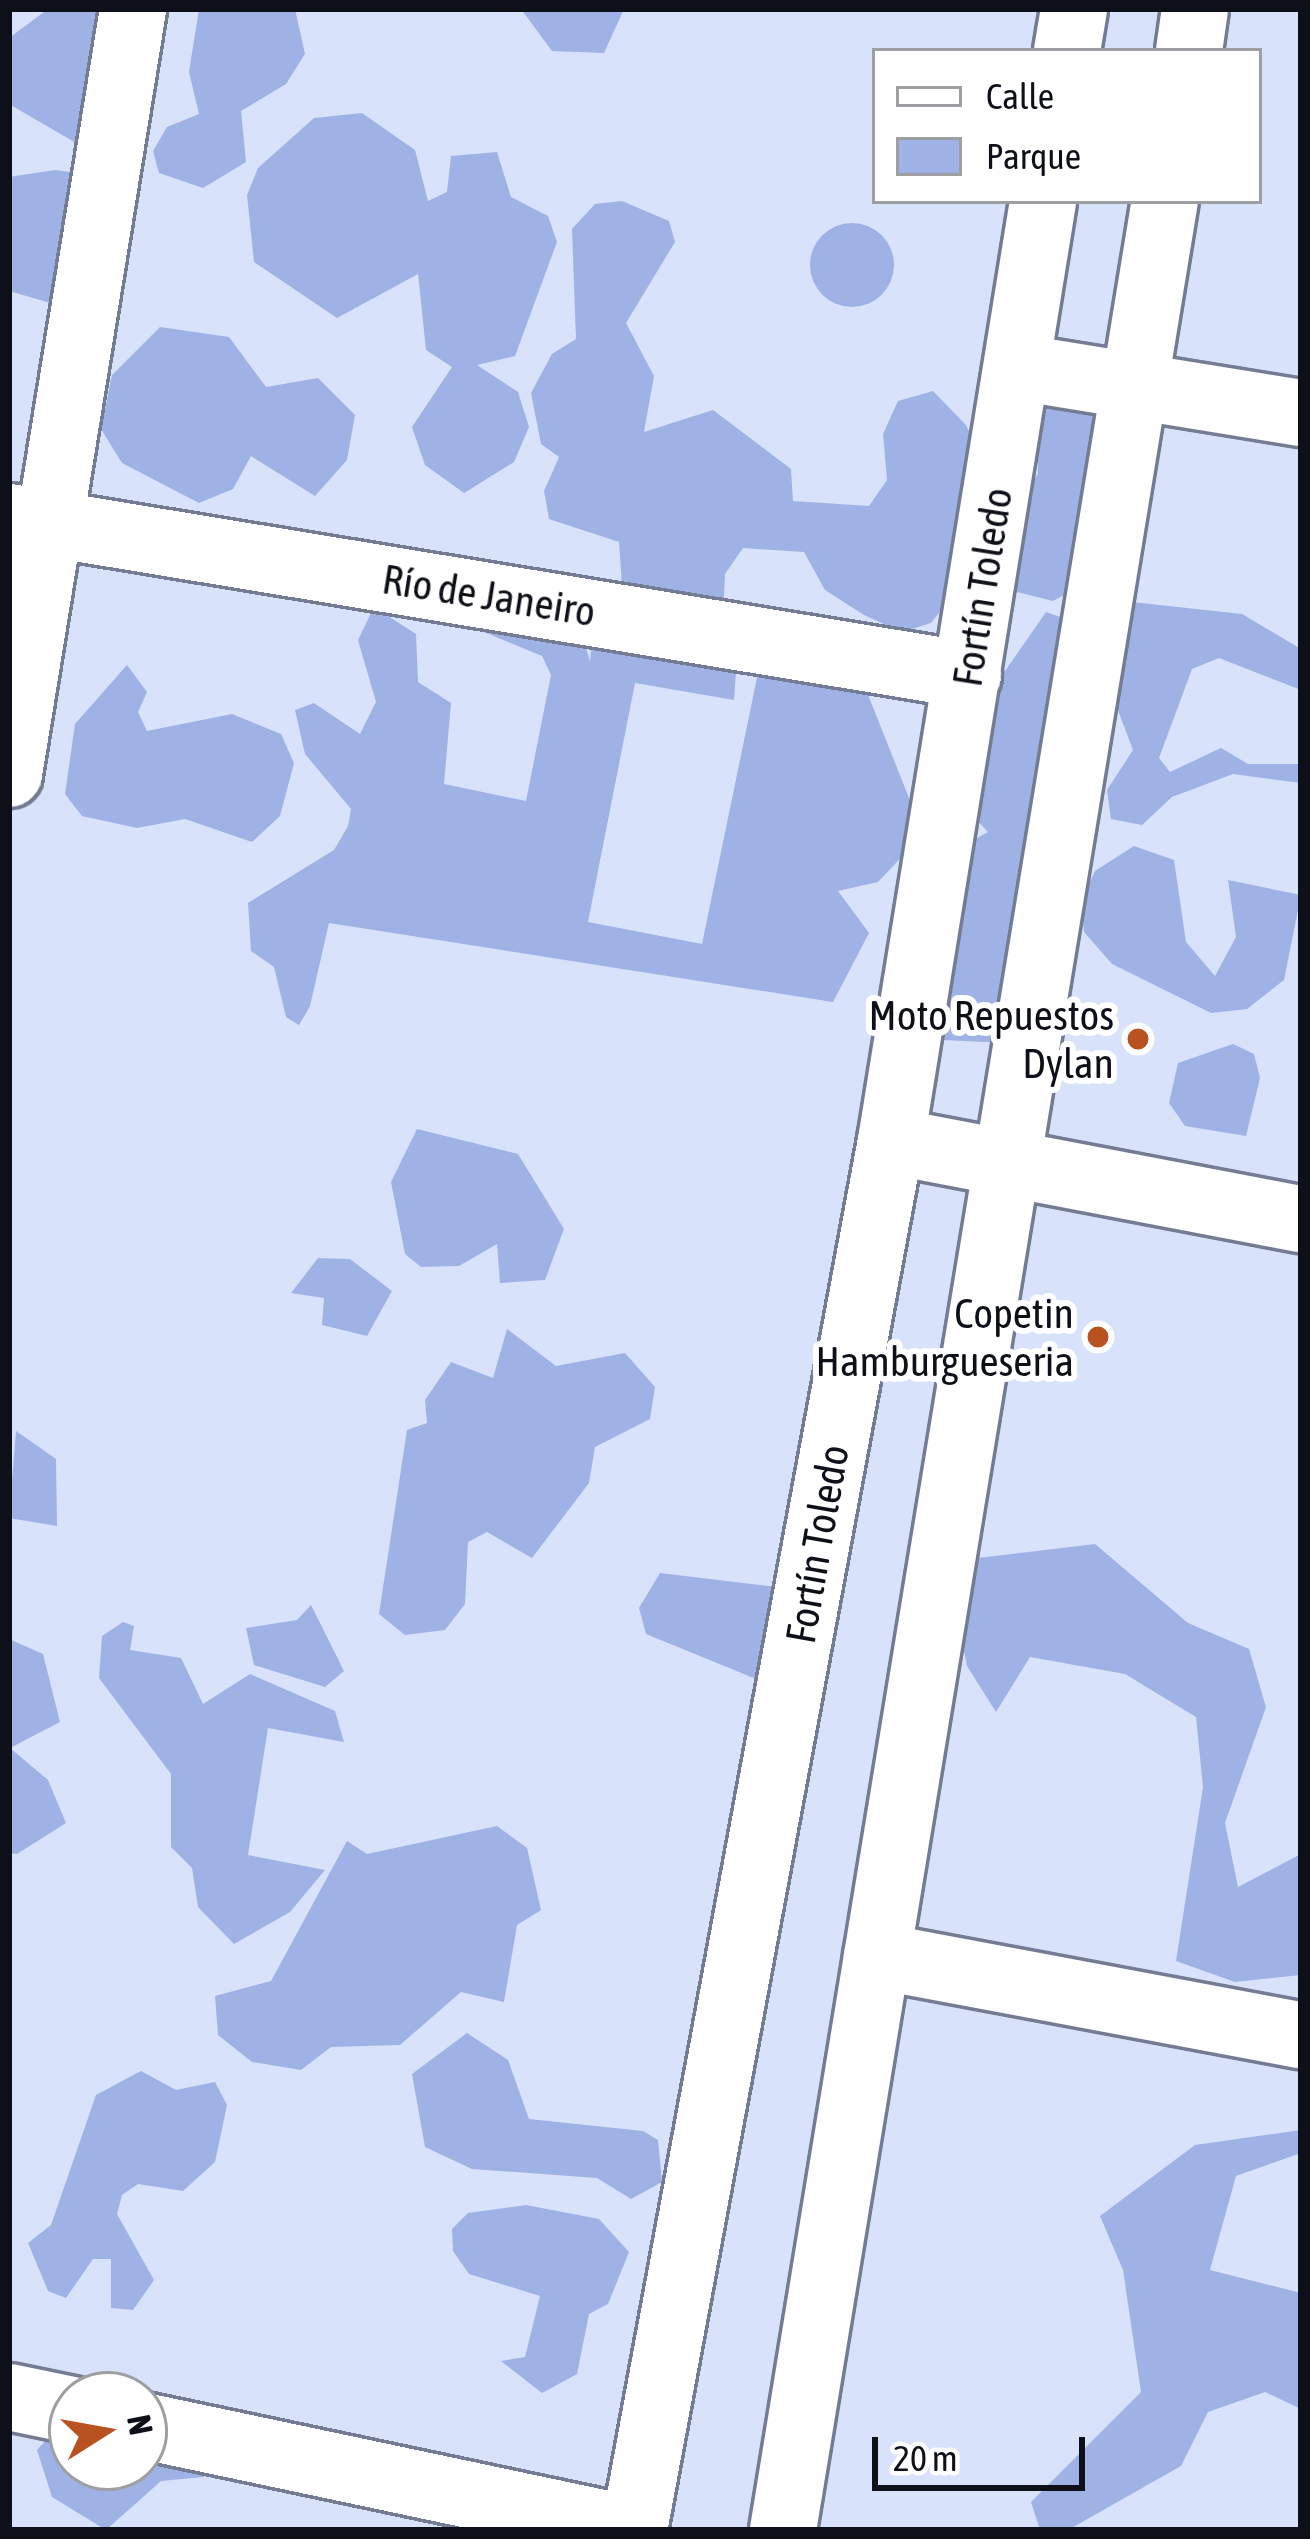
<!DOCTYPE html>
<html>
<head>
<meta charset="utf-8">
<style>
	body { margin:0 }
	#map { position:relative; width:1310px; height:2539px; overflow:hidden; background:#d9e2fb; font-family:"Asap Condensed",sans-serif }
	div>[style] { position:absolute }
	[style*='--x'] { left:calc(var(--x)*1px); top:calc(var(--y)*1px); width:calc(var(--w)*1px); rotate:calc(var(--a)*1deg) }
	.green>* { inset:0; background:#9eb2e6 }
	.round { border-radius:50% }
	.roads { filter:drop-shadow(3px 0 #737c92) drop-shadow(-3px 0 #737c92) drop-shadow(0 3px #737c92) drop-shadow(0 -3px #737c92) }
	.minor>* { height:66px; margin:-33px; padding:0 33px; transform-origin:33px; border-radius:33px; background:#fff }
	.tertiary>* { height:66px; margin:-33px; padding:0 33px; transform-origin:33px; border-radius:33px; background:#fff }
	.dots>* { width:33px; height:33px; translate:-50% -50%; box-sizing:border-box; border:6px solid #fff; border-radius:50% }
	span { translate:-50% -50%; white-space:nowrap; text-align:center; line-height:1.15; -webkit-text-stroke:12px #fff; paint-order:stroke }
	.street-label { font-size:42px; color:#0d1018 }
	.poi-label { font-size:42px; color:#0d1018 }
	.right { translate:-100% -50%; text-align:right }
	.frame { position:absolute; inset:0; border:12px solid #0d1018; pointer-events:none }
	.legend { position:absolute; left:872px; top:48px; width:390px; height:156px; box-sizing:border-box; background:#fff; border:3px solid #9e9fa3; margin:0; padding:15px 21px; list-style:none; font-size:36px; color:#0d1018 }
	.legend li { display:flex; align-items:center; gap:24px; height:60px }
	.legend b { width:60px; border:3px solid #9e9fa3 }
	.north { position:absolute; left:48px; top:2371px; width:120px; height:120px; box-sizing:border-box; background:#fff; border:3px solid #9e9fa3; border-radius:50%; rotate:79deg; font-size:33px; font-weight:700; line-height:48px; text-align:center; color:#0d1018 }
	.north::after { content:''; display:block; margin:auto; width:42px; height:54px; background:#b85321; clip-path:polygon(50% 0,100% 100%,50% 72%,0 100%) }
	.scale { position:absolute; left:872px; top:2437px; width:213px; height:54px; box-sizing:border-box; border:6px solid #0d1018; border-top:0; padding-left:15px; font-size:36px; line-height:42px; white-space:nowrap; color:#0d1018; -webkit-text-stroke:9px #fff; paint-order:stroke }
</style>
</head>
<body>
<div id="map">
	<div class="green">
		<div style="clip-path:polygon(48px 9px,109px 9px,103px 84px,76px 143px,9px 104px,9px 38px)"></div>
		<div style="clip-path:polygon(199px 9px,295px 9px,305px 54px,286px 84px,241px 111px,246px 162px,203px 188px,159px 173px,153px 151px,167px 127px,199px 114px,189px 72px)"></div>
		<div style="clip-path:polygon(521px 9px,624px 9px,604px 53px,552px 51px)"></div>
		<div style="clip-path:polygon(362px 113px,415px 150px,428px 201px,447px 192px,451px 156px,497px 152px,511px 197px,548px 216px,557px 242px,515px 356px,477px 365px,518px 392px,529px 427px,514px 462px,464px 493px,425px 465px,412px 427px,452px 367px,426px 350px,418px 274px,337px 318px,254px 262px,247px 195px,258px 168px,314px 118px)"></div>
		<div style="clip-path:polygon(55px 170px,87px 174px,64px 307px,9px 291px,9px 177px)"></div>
		<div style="clip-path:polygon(622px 201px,669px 221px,675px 242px,626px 323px,654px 376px,644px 432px,713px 410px,791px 469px,793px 501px,869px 506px,887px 480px,883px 434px,898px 401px,933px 391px,966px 425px,985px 465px,960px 586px,931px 623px,902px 632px,864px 615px,825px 590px,804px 552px,743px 548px,725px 574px,723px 618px,623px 600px,619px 542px,549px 519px,544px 491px,559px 457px,541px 444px,531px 393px,552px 354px,576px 339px,572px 229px,595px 204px)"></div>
		<div class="round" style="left:810px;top:223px;width:84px;height:84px"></div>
		<div style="clip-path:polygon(160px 327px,229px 337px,266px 387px,318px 378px,355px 415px,347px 460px,315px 496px,251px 456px,233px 489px,199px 503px,122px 463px,101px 429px,112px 375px)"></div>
		<div style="clip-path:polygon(1118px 395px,1091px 581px,1053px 601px,1017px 592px,1005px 569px,1011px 513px,1038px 474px,1036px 423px,1051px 396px)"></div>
		<div style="clip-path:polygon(1132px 602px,1242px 614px,1301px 649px,1301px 690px,1219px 658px,1192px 669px,1159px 758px,1170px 772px,1221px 748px,1248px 764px,1301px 764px,1301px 783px,1233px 774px,1172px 797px,1142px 825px,1111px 819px,1107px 790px,1133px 750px,1116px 705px)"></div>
		<div style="clip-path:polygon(374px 607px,416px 634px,418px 682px,451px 703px,444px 784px,526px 801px,551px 675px,542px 656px,457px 621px,583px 637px,590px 662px,593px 627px,737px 657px,734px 700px,635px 683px,588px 922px,702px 944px,759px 668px,859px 672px,909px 798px,914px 844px,878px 882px,838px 891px,869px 933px,833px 1002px,329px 923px,310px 1006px,299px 1025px,286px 1017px,274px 967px,251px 951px,248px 903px,334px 850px,348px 826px,351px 809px,305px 754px,295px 710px,314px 703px,360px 734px,376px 702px,358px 640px)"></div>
		<div style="clip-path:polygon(1046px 612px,1066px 619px,1072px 987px,1059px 1010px,1008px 1043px,942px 1040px,922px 1030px,959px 848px,988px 832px,959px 801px,998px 681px)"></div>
		<div style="clip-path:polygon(127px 665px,147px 692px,138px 712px,147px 731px,232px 714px,281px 734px,294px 763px,280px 816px,252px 842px,185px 819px,137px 828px,82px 816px,65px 794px,75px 724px)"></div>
		<div style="clip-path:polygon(1134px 846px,1174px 860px,1186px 942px,1215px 976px,1236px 937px,1228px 880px,1301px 895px,1284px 980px,1247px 1009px,1211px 1013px,1112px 964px,1084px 932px,1081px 900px,1095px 871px)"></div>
		<div style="clip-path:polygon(1233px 1044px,1254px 1054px,1260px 1078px,1246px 1136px,1185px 1126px,1169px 1103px,1178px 1063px)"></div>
		<div style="clip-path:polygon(417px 1129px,518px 1154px,564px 1229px,545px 1280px,500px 1283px,497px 1244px,459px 1266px,421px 1267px,405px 1254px,391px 1182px)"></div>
		<div style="clip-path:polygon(318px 1258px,350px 1259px,392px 1291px,367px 1336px,322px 1325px,324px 1298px,291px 1293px)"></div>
		<div style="clip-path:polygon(507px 1329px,556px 1366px,625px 1353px,655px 1387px,650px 1419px,595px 1447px,589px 1483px,532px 1558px,487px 1532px,468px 1542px,465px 1604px,445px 1630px,405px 1635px,379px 1614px,407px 1430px,427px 1423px,425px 1400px,451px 1362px,493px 1378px)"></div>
		<div style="clip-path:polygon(16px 1431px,56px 1459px,57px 1526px,9px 1518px)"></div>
		<div style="clip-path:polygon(1095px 1544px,1188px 1623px,1249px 1649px,1266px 1707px,1225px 1823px,1238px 1887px,1301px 1854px,1301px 1975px,1235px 1982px,1176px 1961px,1203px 1787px,1196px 1717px,1125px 1674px,1030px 1657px,996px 1712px,967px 1666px,956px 1609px,978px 1558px)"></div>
		<div style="clip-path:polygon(660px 1573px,777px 1587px,761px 1681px,646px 1634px,639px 1608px)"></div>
		<div style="clip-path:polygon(311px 1605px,344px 1671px,325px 1687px,254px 1665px,246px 1628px,297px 1620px)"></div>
		<div style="clip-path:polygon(123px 1622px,134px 1626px,130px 1650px,181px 1658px,203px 1704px,250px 1674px,335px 1711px,344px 1742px,268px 1728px,248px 1855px,325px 1870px,290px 1912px,234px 1944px,198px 1907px,192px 1868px,171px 1847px,171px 1774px,99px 1678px,102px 1636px)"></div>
		<div style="clip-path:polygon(9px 1639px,43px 1654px,60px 1722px,10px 1748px,48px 1780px,66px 1823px,17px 1854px,9px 1853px)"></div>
		<div style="clip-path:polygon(497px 1826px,527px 1848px,541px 1910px,517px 1925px,504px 2002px,461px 1992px,400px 2045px,331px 2047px,301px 2070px,252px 2062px,218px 2035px,215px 1996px,271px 1981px,347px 1841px,367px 1854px)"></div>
		<div style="clip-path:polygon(467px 2033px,508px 2060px,529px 2119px,643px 2131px,658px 2140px,662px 2182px,631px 2199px,597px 2178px,472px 2169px,425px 2147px,412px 2074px)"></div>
		<div style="clip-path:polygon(141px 2071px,176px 2090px,215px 2082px,227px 2105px,215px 2162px,183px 2191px,138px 2184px,122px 2195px,117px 2214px,154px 2280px,133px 2310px,111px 2308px,111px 2259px,93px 2259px,66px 2298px,48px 2291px,28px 2243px,51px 2225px,96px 2095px)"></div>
		<div style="clip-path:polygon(1301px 2130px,1301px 2153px,1236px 2176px,1210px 2270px,1301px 2293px,1301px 2409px,1265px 2392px,1208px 2412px,1181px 2466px,1068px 2530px,1040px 2530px,1031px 2502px,1141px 2392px,1123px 2270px,1100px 2216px,1195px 2145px)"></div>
		<div style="clip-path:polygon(526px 2205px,599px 2219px,629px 2252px,608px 2304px,589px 2314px,577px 2374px,542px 2393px,501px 2361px,525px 2357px,540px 2296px,469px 2274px,453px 2251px,452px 2229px,468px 2213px)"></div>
		<div style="clip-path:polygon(168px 2394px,217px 2421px,204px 2477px,161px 2481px,106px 2530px,52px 2497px,37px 2450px,61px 2424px,72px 2420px,72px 2467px,144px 2467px,144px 2407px)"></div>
	</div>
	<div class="roads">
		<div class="minor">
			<div style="--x:1017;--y:367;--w:288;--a:9.2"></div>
			<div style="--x:9;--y:517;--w:972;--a:9.36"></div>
			<div style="--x:9;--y:774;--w:775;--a:-80.79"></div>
			<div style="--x:891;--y:1141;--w:417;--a:10.8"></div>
			<div style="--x:877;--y:1956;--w:431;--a:10.6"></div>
			<div style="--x:9;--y:2397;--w:64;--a:11.7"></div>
			<div style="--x:144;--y:2426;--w:502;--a:11.96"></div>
		</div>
		<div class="tertiary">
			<div style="--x:1067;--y:51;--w:43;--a:-80.5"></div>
			<div style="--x:1189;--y:51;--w:42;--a:-81.9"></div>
			<div style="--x:634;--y:2530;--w:1413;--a:-79.52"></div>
			<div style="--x:891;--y:1141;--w:952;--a:-80.81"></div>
			<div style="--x:783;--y:2530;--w:2360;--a:-80.69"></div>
		</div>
	</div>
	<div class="dots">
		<div style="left:1138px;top:1039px;background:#b85321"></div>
		<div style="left:1098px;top:1337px;background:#b85321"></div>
	</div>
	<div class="street-label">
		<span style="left:982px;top:587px;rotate:-81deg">Fortín Toledo</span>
		<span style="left:489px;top:595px;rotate:9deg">Río de Janeiro</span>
		<span style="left:817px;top:1544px;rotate:-80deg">Fortín Toledo</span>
	</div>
	<div class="poi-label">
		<span class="right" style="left:1114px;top:1039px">Moto Repuestos<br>Dylan</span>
		<span class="right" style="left:1074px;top:1337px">Copetin<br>Hamburgueseria</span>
	</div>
	<div class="frame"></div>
	<ul class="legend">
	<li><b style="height:15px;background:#fff"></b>Calle</li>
	<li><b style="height:33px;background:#9eb2e6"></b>Parque</li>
	</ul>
	<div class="north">N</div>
	<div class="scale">20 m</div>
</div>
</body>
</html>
